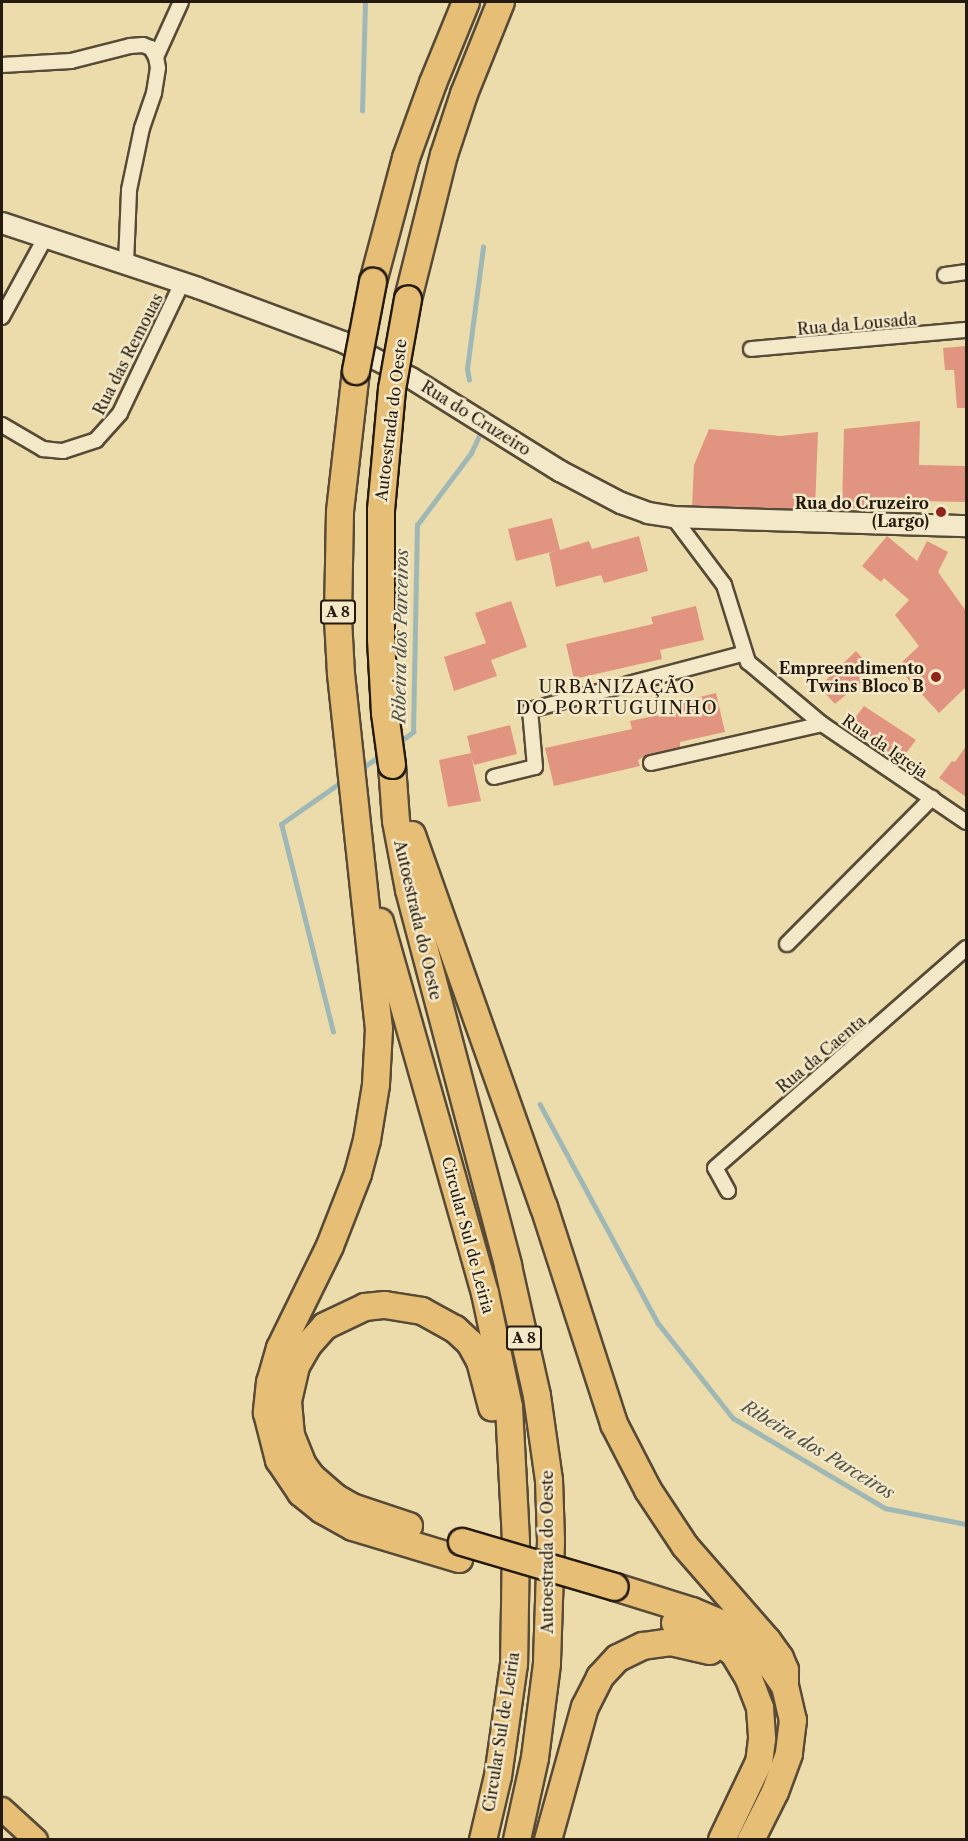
<!DOCTYPE html>
<html>
<head>
<meta charset="utf-8">
<style>
	body { margin:0 }
	#map { position:relative; width:968px; height:1841px; overflow:hidden; background:#ecdcab; font-family:"Libre Caslon Text",serif }
	div>[style] { position:absolute }
	[style*='--x'] { left:calc(var(--x)*1px); top:calc(var(--y)*1px); width:calc(var(--w)*1px); rotate:calc(var(--a)*1deg) }
	.stream>* { height:4.5px; margin:-2.25px; padding:0 2.25px; transform-origin:2.25px; border-radius:2.25px; background:#9fb8b6 }
	.building>* { inset:0; background:#e19580 }
	.roads { filter:drop-shadow(2px 0 #574a36) drop-shadow(-2px 0 #574a36) drop-shadow(0 2px #574a36) drop-shadow(0 -2px #574a36) }
	.street>* { height:14px; margin:-7px; padding:0 7px; transform-origin:7px; border-radius:7px; background:#f3e8c8 }
	.secondary>* { height:20px; margin:-10px; padding:0 10px; transform-origin:10px; border-radius:10px; background:#f3e8c8 }
	.primary>* { height:22px; margin:-11px; padding:0 11px; transform-origin:11px; border-radius:11px; background:#e6be76 }
	.highway>* { height:26px; margin:-13px; padding:0 13px; transform-origin:13px; border-radius:13px; background:#e6be76 }
	.bridges { filter:drop-shadow(2px 0 #251a0f) drop-shadow(-2px 0 #251a0f) drop-shadow(0 2px #251a0f) drop-shadow(0 -2px #251a0f) }
	.highway-bridge>* { height:26px; margin:-13px; padding:0 13px; transform-origin:13px; border-radius:13px; background:#e6be76 }
	.dots>* { width:16px; height:16px; translate:-50% -50%; box-sizing:border-box; border:3px solid #f3e8c8; border-radius:50% }
	span { translate:-50% -50%; white-space:nowrap; text-align:center; line-height:1.15; -webkit-text-stroke:5px #f3e8c8; paint-order:stroke }
	.shield-label span { padding:2px 4px; background:#f3e8c8; border:2px solid; border-radius:4px; -webkit-text-stroke-width:0 }
	.shield-label { font-size:15px; color:#251a0f; font-weight:700 }
	.street-label { font-size:16px; color:#251a0f }
	.poi-label { font-size:16px; color:#251a0f; font-weight:700 }
	.right { translate:-100% -50%; text-align:right }
	.water-label { font-size:18px; color:#505149; font-style:italic }
	.neighbourhood-label { font-size:18px; color:#251a0f; letter-spacing:1.5px }
	.frame { position:absolute; inset:0; border:3px solid #251a0f; pointer-events:none }
</style>
</head>
<body>
<div id="map">
	<div class="stream">
		<div style="--x:362;--y:111;--w:109;--a:-88.4"></div>
		<div style="--x:469;--y:380;--w:11;--a:-100"></div>
		<div style="--x:467;--y:369;--w:123;--a:-82.5"></div>
		<div style="--x:398;--y:743;--w:19;--a:-36"></div>
		<div style="--x:413;--y:732;--w:207;--a:-88.9"></div>
		<div style="--x:417;--y:525;--w:90;--a:-53.1"></div>
		<div style="--x:471;--y:453;--w:17;--a:-65"></div>
		<div style="--x:361;--y:769;--w:24;--a:-35"></div>
		<div style="--x:333;--y:1032;--w:214;--a:-104"></div>
		<div style="--x:281;--y:824;--w:77;--a:-34.9"></div>
		<div style="--x:540;--y:1104;--w:249;--a:61.7"></div>
		<div style="--x:658;--y:1323;--w:121;--a:51.7"></div>
		<div style="--x:733;--y:1418;--w:177;--a:30.6"></div>
		<div style="--x:885;--y:1508;--w:83;--a:11.2"></div>
	</div>
	<div class="building">
		<div style="clip-path:polygon(966px 346px,966px 408px,957px 408px,954px 370px,945px 370px,943px 348px)"></div>
		<div style="clip-path:polygon(920px 421px,919px 465px,966px 466px,966px 502px,918px 501px,918px 508px,842px 508px,844px 429px)"></div>
		<div style="clip-path:polygon(709px 429px,781px 436px,818px 432px,815px 509px,692px 506px,694px 465px)"></div>
		<div style="clip-path:polygon(552px 518px,560px 550px,589px 541px,592px 549px,639px 536px,648px 571px,604px 583px,601px 575px,556px 587px,549px 553px,559px 550px,516px 561px,508px 529px)"></div>
		<div style="clip-path:polygon(887px 536px,917px 561px,927px 541px,948px 552px,938px 572px,966px 611px,966px 687px,939px 713px,897px 667px,919px 646px,895px 615px,909px 600px,884px 578px,881px 582px,862px 566px)"></div>
		<div style="clip-path:polygon(511px 601px,527px 647px,491px 660px,497px 676px,454px 691px,444px 657px,486px 643px,475px 613px)"></div>
		<div style="clip-path:polygon(696px 606px,704px 640px,660px 650px,662px 659px,574px 679px,566px 644px,653px 624px,651px 617px)"></div>
		<div style="clip-path:polygon(856px 651px,874px 671px,835px 704px,819px 687px)"></div>
		<div style="clip-path:polygon(716px 693px,725px 732px,680px 742px,680px 747px,648px 754px,638px 760px,640px 766px,554px 786px,545px 748px,632px 729px,630px 721px,673px 712px,671px 704px)"></div>
		<div style="clip-path:polygon(864px 706px,916px 740px,900px 761px,882px 750px,885px 745px,850px 724px)"></div>
		<div style="clip-path:polygon(510px 725px,517px 754px,474px 765px,471px 755px,481px 801px,448px 807px,439px 760px,471px 753px,467px 736px)"></div>
		<div style="clip-path:polygon(966px 746px,966px 797px,939px 778px,952px 761px,955px 762px)"></div>
	</div>
	<div class="roads">
		<div class="street">
			<div style="--x:2;--y:65;--w:69;--a:-3.3"></div>
			<div style="--x:71;--y:61;--w:61;--a:-14.3"></div>
			<div style="--x:130;--y:46;--w:13;--a:-4"></div>
			<div style="--x:143;--y:45;--w:9;--a:21"></div>
			<div style="--x:151;--y:48;--w:10;--a:61"></div>
			<div style="--x:126;--y:263;--w:73;--a:-87.6"></div>
			<div style="--x:129;--y:190;--w:63;--a:-78.2"></div>
			<div style="--x:142;--y:128;--w:37;--a:-71"></div>
			<div style="--x:154;--y:93;--w:25;--a:-81"></div>
			<div style="--x:158;--y:68;--w:11;--a:-100"></div>
			<div style="--x:156;--y:57;--w:60;--a:-65.6"></div>
			<div style="--x:945;--y:275;--w:21;--a:-8"></div>
			<div style="--x:2;--y:317;--w:90;--a:-61.4"></div>
			<div style="--x:751;--y:349;--w:216;--a:-5.1"></div>
			<div style="--x:2;--y:425;--w:48;--a:30.3"></div>
			<div style="--x:43;--y:449;--w:20;--a:6"></div>
			<div style="--x:63;--y:451;--w:35;--a:-18"></div>
			<div style="--x:96;--y:440;--w:36;--a:-48"></div>
			<div style="--x:120;--y:413;--w:144;--a:-64.5"></div>
			<div style="--x:673;--y:517;--w:85;--a:53.1"></div>
			<div style="--x:724;--y:585;--w:81;--a:72.7"></div>
			<div style="--x:748;--y:662;--w:97;--a:40"></div>
			<div style="--x:822;--y:724;--w:174;--a:34.2"></div>
			<div style="--x:651;--y:763;--w:175;--a:-12.8"></div>
			<div style="--x:494;--y:777;--w:42;--a:-13.7"></div>
			<div style="--x:535;--y:767;--w:57;--a:-95"></div>
			<div style="--x:530;--y:710;--w:222;--a:-14.8"></div>
			<div style="--x:787;--y:944;--w:206;--a:-45.2"></div>
			<div style="--x:728;--y:1191;--w:26;--a:-119"></div>
			<div style="--x:715;--y:1168;--w:334;--a:-41.2"></div>
		</div>
		<div class="secondary">
			<div style="--x:2;--y:223;--w:206;--a:18.3"></div>
			<div style="--x:198;--y:288;--w:155;--a:20.4"></div>
			<div style="--x:343;--y:342;--w:77;--a:27.9"></div>
			<div style="--x:411;--y:378;--w:176;--a:32"></div>
			<div style="--x:560;--y:471;--w:69;--a:27.7"></div>
			<div style="--x:621;--y:503;--w:29;--a:20"></div>
			<div style="--x:648;--y:513;--w:25;--a:9"></div>
			<div style="--x:673;--y:517;--w:293;--a:1.8"></div>
		</div>
		<div class="primary">
			<div style="--x:2;--y:1809;--w:46;--a:42.4"></div>
		</div>
		<div class="highway">
			<div style="--x:373;--y:282;--w:128;--a:-75.1"></div>
			<div style="--x:406;--y:158;--w:80;--a:-70.2"></div>
			<div style="--x:433;--y:83;--w:87;--a:-67.8"></div>
			<div style="--x:408;--y:299;--w:148;--a:-76"></div>
			<div style="--x:444;--y:155;--w:64;--a:-71.8"></div>
			<div style="--x:464;--y:94;--w:99;--a:-68.1"></div>
			<div style="--x:356;--y:371;--w:142;--a:96.5"></div>
			<div style="--x:340;--y:512;--w:107;--a:91.1"></div>
			<div style="--x:338;--y:619;--w:55;--a:86.9"></div>
			<div style="--x:341;--y:674;--w:357;--a:83.9"></div>
			<div style="--x:379;--y:1029;--w:56;--a:93.1"></div>
			<div style="--x:376;--y:1085;--w:56;--a:99.3"></div>
			<div style="--x:367;--y:1140;--w:35;--a:105"></div>
			<div style="--x:358;--y:1174;--w:77;--a:111.3"></div>
			<div style="--x:330;--y:1246;--w:114;--a:116.1"></div>
			<div style="--x:280;--y:1348;--w:35;--a:106"></div>
			<div style="--x:270;--y:1382;--w:31;--a:96"></div>
			<div style="--x:267;--y:1413;--w:49;--a:75.7"></div>
			<div style="--x:279;--y:1460;--w:40;--a:56"></div>
			<div style="--x:301;--y:1493;--w:27;--a:39"></div>
			<div style="--x:322;--y:1510;--w:35;--a:29"></div>
			<div style="--x:353;--y:1527;--w:111;--a:16.8"></div>
			<div style="--x:392;--y:765;--w:56;--a:85.9"></div>
			<div style="--x:396;--y:821;--w:70;--a:79.3"></div>
			<div style="--x:409;--y:890;--w:389;--a:75.2"></div>
			<div style="--x:508;--y:1266;--w:133;--a:77.4"></div>
			<div style="--x:537;--y:1396;--w:85;--a:81.9"></div>
			<div style="--x:549;--y:1480;--w:61;--a:88.1"></div>
			<div style="--x:551;--y:1541;--w:123;--a:91.9"></div>
			<div style="--x:547;--y:1664;--w:95;--a:97.3"></div>
			<div style="--x:535;--y:1758;--w:84;--a:102.4"></div>
			<div style="--x:412;--y:835;--w:395;--a:70.5"></div>
			<div style="--x:544;--y:1207;--w:228;--a:72.1"></div>
			<div style="--x:614;--y:1424;--w:74;--a:62.7"></div>
			<div style="--x:648;--y:1490;--w:67;--a:56.5"></div>
			<div style="--x:685;--y:1546;--w:125;--a:48.9"></div>
			<div style="--x:767;--y:1640;--w:22;--a:54"></div>
			<div style="--x:780;--y:1658;--w:13;--a:67"></div>
			<div style="--x:785;--y:1670;--w:16;--a:90"></div>
			<div style="--x:380;--y:922;--w:386;--a:74.2"></div>
			<div style="--x:485;--y:1293;--w:116;--a:78.1"></div>
			<div style="--x:509;--y:1407;--w:135;--a:87"></div>
			<div style="--x:516;--y:1542;--w:122;--a:90.9"></div>
			<div style="--x:514;--y:1664;--w:113;--a:98.1"></div>
			<div style="--x:498;--y:1776;--w:66;--a:103.2"></div>
			<div style="--x:409;--y:1526;--w:60;--a:-161.6"></div>
			<div style="--x:352;--y:1507;--w:20;--a:-150"></div>
			<div style="--x:335;--y:1497;--w:32;--a:-139"></div>
			<div style="--x:311;--y:1476;--w:14;--a:-126"></div>
			<div style="--x:303;--y:1465;--w:31;--a:-112"></div>
			<div style="--x:291;--y:1436;--w:35;--a:-95"></div>
			<div style="--x:288;--y:1401;--w:36;--a:-77"></div>
			<div style="--x:296;--y:1366;--w:24;--a:-60"></div>
			<div style="--x:308;--y:1345;--w:25;--a:-48"></div>
			<div style="--x:325;--y:1326;--w:44;--a:-25.4"></div>
			<div style="--x:365;--y:1307;--w:20;--a:-6"></div>
			<div style="--x:385;--y:1305;--w:37;--a:9"></div>
			<div style="--x:422;--y:1311;--w:38;--a:29"></div>
			<div style="--x:455;--y:1329;--w:21;--a:43"></div>
			<div style="--x:470;--y:1343;--w:21;--a:61"></div>
			<div style="--x:480;--y:1361;--w:48;--a:75.4"></div>
			<div style="--x:615;--y:1587;--w:81;--a:17.3"></div>
			<div style="--x:692;--y:1611;--w:54;--a:22.8"></div>
			<div style="--x:742;--y:1632;--w:14;--a:36"></div>
			<div style="--x:753;--y:1640;--w:56;--a:55.2"></div>
			<div style="--x:785;--y:1686;--w:35;--a:77"></div>
			<div style="--x:793;--y:1720;--w:34;--a:97"></div>
			<div style="--x:789;--y:1754;--w:40;--a:110.2"></div>
			<div style="--x:775;--y:1792;--w:54;--a:116.6"></div>
			<div style="--x:675;--y:1623;--w:32;--a:20"></div>
			<div style="--x:705;--y:1634;--w:33;--a:33"></div>
			<div style="--x:733;--y:1652;--w:31;--a:59"></div>
			<div style="--x:749;--y:1679;--w:31;--a:69"></div>
			<div style="--x:760;--y:1708;--w:31;--a:86"></div>
			<div style="--x:762;--y:1739;--w:23;--a:97"></div>
			<div style="--x:759;--y:1762;--w:86;--a:115.4"></div>
			<div style="--x:548;--y:1840;--w:138;--a:-74.5"></div>
			<div style="--x:585;--y:1707;--w:34;--a:-63"></div>
			<div style="--x:600;--y:1677;--w:26;--a:-47"></div>
			<div style="--x:618;--y:1658;--w:28;--a:-26"></div>
			<div style="--x:643;--y:1646;--w:28;--a:-8"></div>
			<div style="--x:671;--y:1642;--w:40;--a:13"></div>
		</div>
	</div>
	<div class="bridges">
		<div class="highway-bridge">
			<div style="--x:356;--y:371;--w:91;--a:-79.2"></div>
			<div style="--x:392;--y:765;--w:52;--a:-97.7"></div>
			<div style="--x:385;--y:713;--w:74;--a:-93.1"></div>
			<div style="--x:381;--y:639;--w:129;--a:-90"></div>
			<div style="--x:381;--y:510;--w:121;--a:-84.8"></div>
			<div style="--x:392;--y:389;--w:91;--a:-79.9"></div>
			<div style="--x:462;--y:1542;--w:159;--a:16.4"></div>
		</div>
	</div>
	<div class="dots">
		<div style="left:941px;top:512px;background:#8f2418"></div>
		<div style="left:936px;top:677px;background:#8f2418"></div>
	</div>
	<div class="shield-label">
		<span style="left:338px;top:612px">A 8</span>
		<span style="left:524px;top:1338px">A 8</span>
	</div>
	<div class="street-label">
		<span style="left:857px;top:324px;rotate:-5deg">Rua da Lousada</span>
		<span style="left:128px;top:354px;rotate:-63deg">Rua das Remouas</span>
		<span style="left:476px;top:418px;rotate:32deg">Rua do Cruzeiro</span>
		<span style="left:391px;top:420px;rotate:-83deg">Autoestrada do Oeste</span>
		<span style="left:885px;top:746px;rotate:34deg">Rua da Igreja</span>
		<span style="left:418px;top:920px;rotate:77deg">Autoestrada do Oeste</span>
		<span style="left:821px;top:1054px;rotate:-40deg">Rua da Caenta</span>
		<span style="left:468px;top:1235px;rotate:75deg">Circular Sul de Leiria</span>
		<span style="left:547px;top:1552px;rotate:-90deg">Autoestrada do Oeste</span>
		<span style="left:501px;top:1732px;rotate:-81deg">Circular Sul de Leiria</span>
	</div>
	<div class="poi-label">
		<span class="right" style="left:929px;top:512px">Rua do Cruzeiro<br>(Largo)</span>
		<span class="right" style="left:924px;top:677px">Empreendimento<br>Twins Bloco B</span>
	</div>
	<div class="water-label">
		<span style="left:401px;top:636px;rotate:-89deg">Ribeira dos Parceiros</span>
		<span style="left:818px;top:1450px;rotate:31deg">Ribeira dos Parceiros</span>
	</div>
	<div class="neighbourhood-label">
		<span style="left:617px;top:698px">URBANIZAÇÃO<br>DO PORTUGUINHO</span>
	</div>
	<div class="frame"></div>
</div>
</body>
</html>
